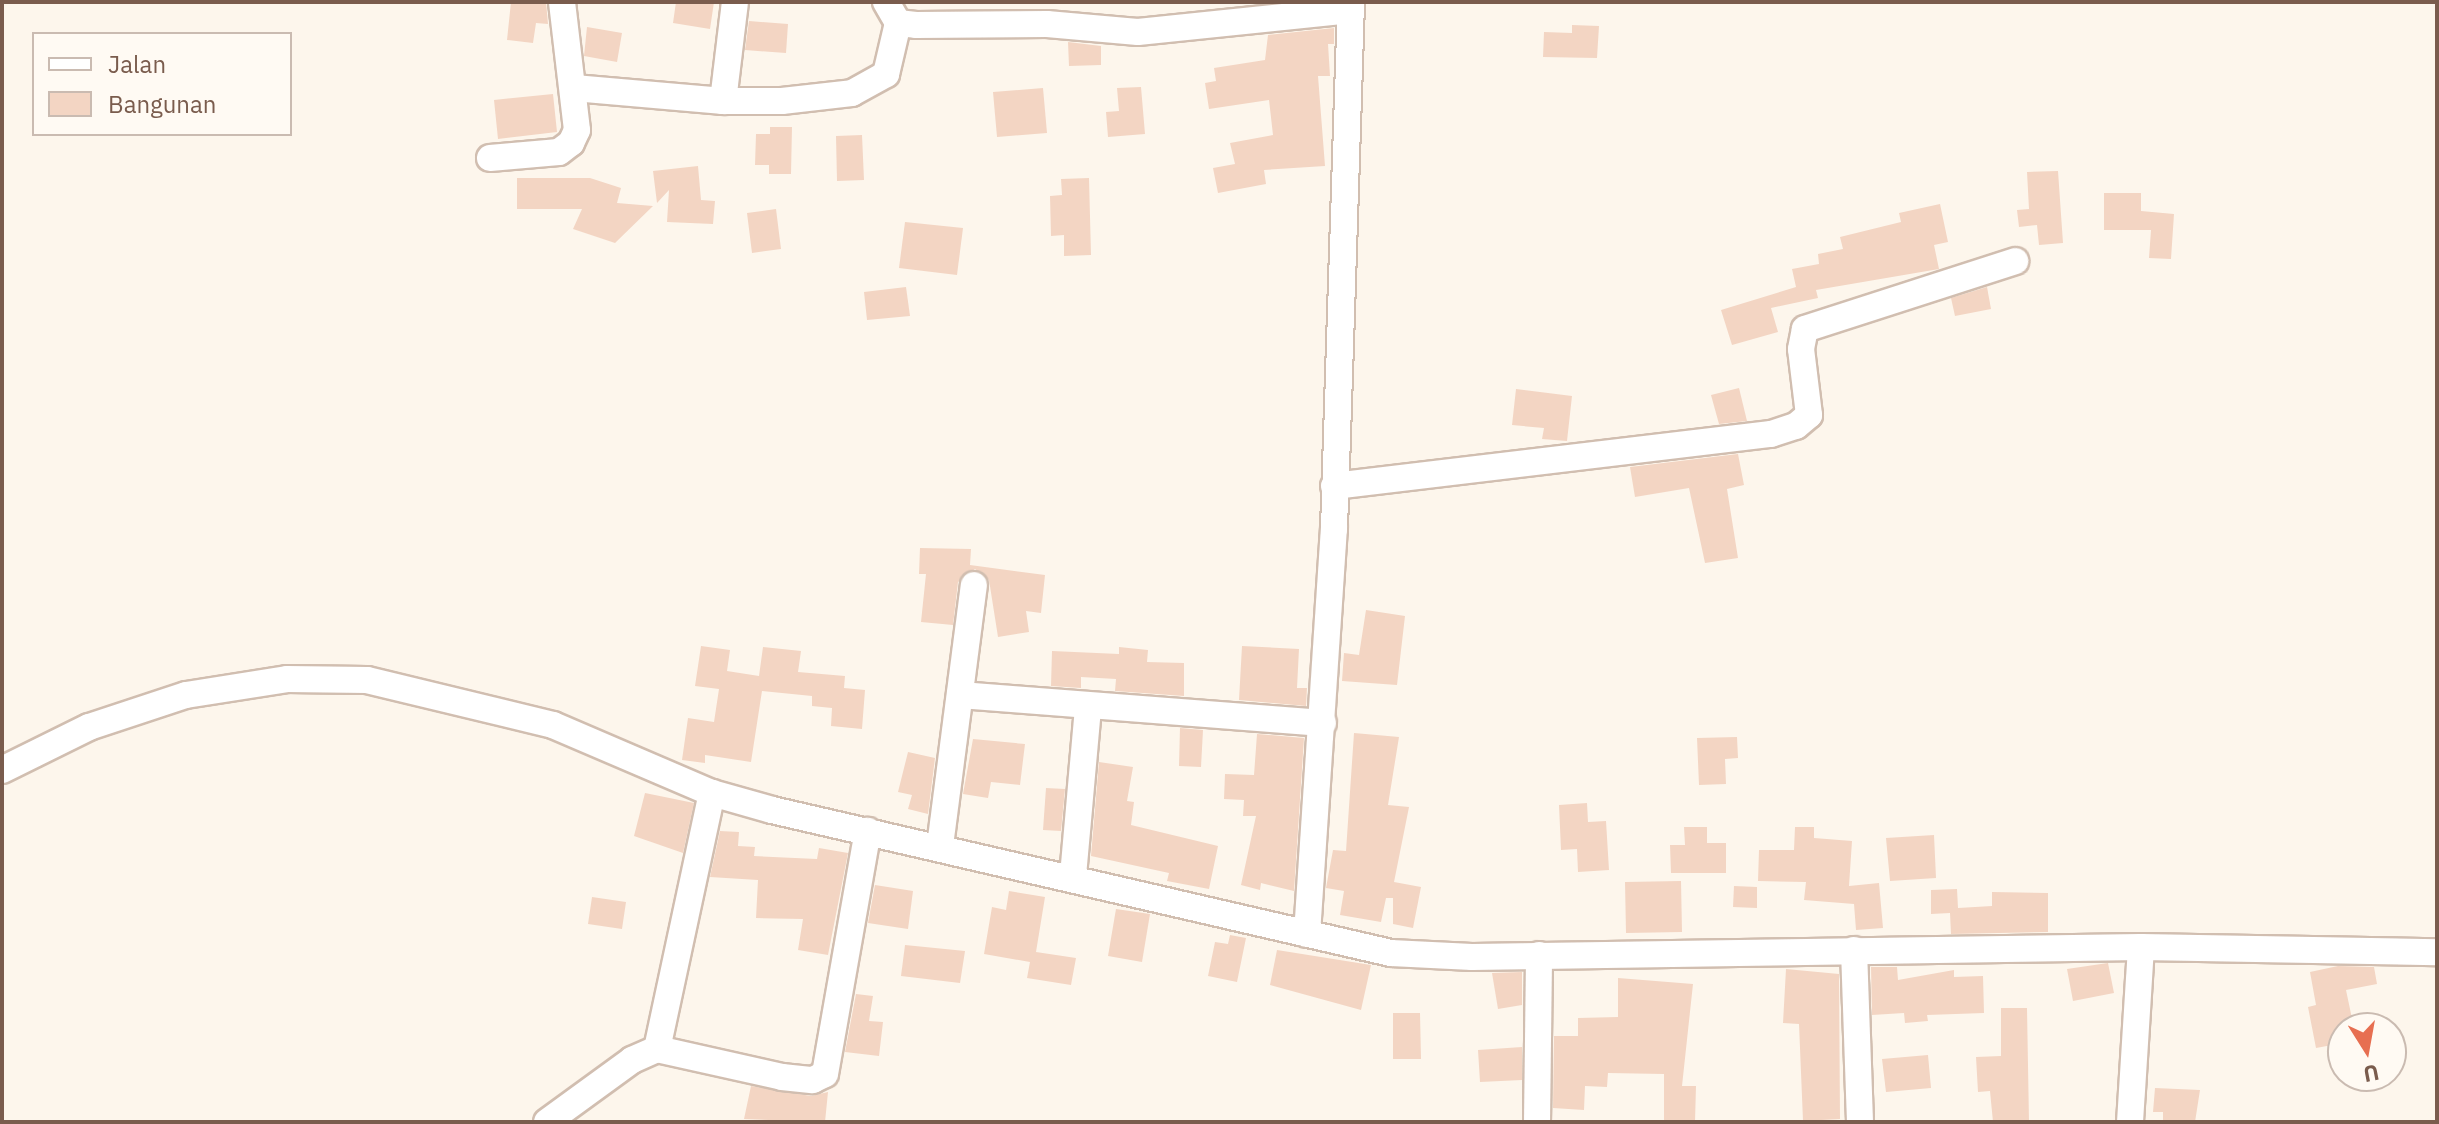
<!DOCTYPE html>
<html>
<head>
<meta charset="utf-8">
<style>
	body { margin:0 }
	#map { position:relative; width:2439px; height:1124px; overflow:hidden; background:#fdf6ec; font-family:"IBM Plex Sans",sans-serif }
	div>[style] { position:absolute }
	[style*='--x'] { left:calc(var(--x)*1px); top:calc(var(--y)*1px); width:calc(var(--w)*1px); rotate:calc(var(--a)*1deg) }
	.building>* { inset:0; background:#f3d5c3 }
	.roads { filter:drop-shadow(2px 0 #d1beb0) drop-shadow(-2px 0 #d1beb0) drop-shadow(0 2px #d1beb0) drop-shadow(0 -2px #d1beb0) }
	.minor>* { height:26px; margin:-13px; padding:0 13px; transform-origin:13px; border-radius:13px; background:#fff }
	span { translate:-50% -50%; white-space:nowrap; text-align:center; line-height:1.15; -webkit-text-stroke:7px #fffaf3; paint-order:stroke }
	.frame { position:absolute; inset:0; border:4px solid #7a5c4d; pointer-events:none }
	.legend { position:absolute; left:32px; top:32px; width:260px; height:104px; box-sizing:border-box; background:#fffaf3; border:2px solid #cabbb1; margin:0; padding:10px 14px; list-style:none; font-size:24px; color:#7a5c4d }
	.legend li { display:flex; align-items:center; gap:16px; height:40px }
	.legend b { width:40px; border:2px solid #cabbb1 }
	.north { position:absolute; left:2327px; top:1012px; width:80px; height:80px; box-sizing:border-box; background:#fffaf3; border:2px solid #cabbb1; border-radius:50%; rotate:169deg; font-size:22px; font-weight:700; line-height:32px; text-align:center; color:#7a5c4d }
	.north::after { content:''; display:block; margin:auto; width:28px; height:36px; background:#e76f51; clip-path:polygon(50% 0,100% 100%,50% 72%,0 100%) }
</style>
</head>
<body>
<div id="map">
	<div class="building">
		<div style="clip-path:polygon(511px 2px,546px 2px,548px 24px,536px 23px,533px 43px,507px 40px)"></div>
		<div style="clip-path:polygon(676px 2px,714px 2px,710px 29px,673px 23px)"></div>
		<div style="clip-path:polygon(749px 21px,788px 24px,786px 53px,745px 50px)"></div>
		<div style="clip-path:polygon(1572px 25px,1599px 26px,1597px 58px,1543px 57px,1544px 32px,1572px 33px)"></div>
		<div style="clip-path:polygon(587px 27px,622px 33px,617px 62px,584px 56px)"></div>
		<div style="clip-path:polygon(1334px 28px,1334px 44px,1328px 44px,1330px 76px,1318px 76px,1325px 166px,1264px 170px,1266px 184px,1218px 193px,1213px 168px,1235px 164px,1230px 143px,1273px 135px,1269px 100px,1209px 109px,1205px 83px,1216px 81px,1214px 68px,1265px 60px,1268px 35px)"></div>
		<div style="clip-path:polygon(1068px 42px,1101px 46px,1101px 65px,1069px 66px)"></div>
		<div style="clip-path:polygon(1141px 87px,1145px 134px,1108px 137px,1106px 112px,1119px 111px,1117px 88px)"></div>
		<div style="clip-path:polygon(1043px 88px,1047px 133px,997px 137px,993px 92px)"></div>
		<div style="clip-path:polygon(553px 94px,557px 132px,498px 139px,494px 100px)"></div>
		<div style="clip-path:polygon(770px 127px,792px 127px,791px 174px,769px 174px,769px 165px,755px 165px,756px 134px,770px 134px)"></div>
		<div style="clip-path:polygon(862px 135px,864px 180px,837px 181px,836px 136px)"></div>
		<div style="clip-path:polygon(698px 166px,701px 200px,715px 201px,713px 224px,667px 222px,669px 190px,657px 203px,653px 171px)"></div>
		<div style="clip-path:polygon(2058px 171px,2063px 243px,2039px 245px,2037px 225px,2019px 227px,2017px 210px,2029px 209px,2027px 172px)"></div>
		<div style="clip-path:polygon(517px 178px,590px 178px,621px 188px,617px 203px,653px 206px,615px 243px,573px 229px,582px 209px,517px 209px)"></div>
		<div style="clip-path:polygon(1089px 178px,1091px 255px,1064px 256px,1064px 235px,1051px 236px,1050px 196px,1062px 195px,1061px 179px)"></div>
		<div style="clip-path:polygon(2104px 193px,2141px 193px,2141px 211px,2174px 214px,2171px 259px,2149px 258px,2151px 230px,2104px 230px)"></div>
		<div style="clip-path:polygon(1940px 204px,1948px 242px,1934px 245px,1939px 269px,1816px 290px,1818px 298px,1771px 308px,1778px 332px,1732px 345px,1721px 310px,1796px 287px,1792px 269px,1819px 264px,1818px 254px,1843px 249px,1840px 237px,1901px 222px,1899px 213px)"></div>
		<div style="clip-path:polygon(776px 209px,781px 249px,752px 253px,747px 213px)"></div>
		<div style="clip-path:polygon(905px 222px,963px 228px,957px 275px,899px 268px)"></div>
		<div style="clip-path:polygon(906px 287px,910px 316px,867px 320px,864px 292px)"></div>
		<div style="clip-path:polygon(1987px 287px,1991px 309px,1955px 316px,1951px 298px)"></div>
		<div style="clip-path:polygon(1739px 388px,1747px 421px,1719px 424px,1711px 395px)"></div>
		<div style="clip-path:polygon(1516px 389px,1572px 396px,1567px 441px,1542px 439px,1544px 428px,1512px 425px)"></div>
		<div style="clip-path:polygon(1738px 454px,1744px 485px,1727px 489px,1738px 558px,1705px 563px,1689px 488px,1635px 497px,1630px 467px)"></div>
		<div style="clip-path:polygon(920px 548px,971px 549px,970px 565px,1045px 575px,1041px 613px,1026px 611px,1029px 632px,998px 637px,989px 580px,975px 569px,958px 582px,953px 625px,921px 622px,926px 574px,919px 574px)"></div>
		<div style="clip-path:polygon(1366px 610px,1405px 616px,1397px 685px,1342px 681px,1344px 653px,1359px 655px)"></div>
		<div style="clip-path:polygon(701px 646px,730px 650px,727px 671px,759px 676px,763px 647px,801px 651px,798px 672px,845px 676px,844px 688px,865px 690px,862px 729px,831px 726px,832px 708px,812px 706px,812px 696px,762px 691px,751px 762px,705px 755px,705px 763px,682px 760px,688px 718px,714px 722px,719px 689px,695px 686px)"></div>
		<div style="clip-path:polygon(1242px 646px,1299px 649px,1297px 688px,1307px 688px,1306px 706px,1239px 700px)"></div>
		<div style="clip-path:polygon(1119px 647px,1148px 650px,1147px 662px,1184px 663px,1184px 696px,1115px 691px,1116px 679px,1081px 677px,1081px 688px,1051px 686px,1052px 651px,1119px 654px)"></div>
		<div style="clip-path:polygon(1180px 728px,1203px 730px,1201px 767px,1179px 766px)"></div>
		<div style="clip-path:polygon(1354px 733px,1399px 737px,1388px 805px,1409px 807px,1394px 882px,1421px 887px,1413px 928px,1393px 924px,1393px 898px,1386px 898px,1381px 922px,1340px 915px,1344px 891px,1326px 888px,1333px 850px,1346px 851px)"></div>
		<div style="clip-path:polygon(1257px 734px,1304px 738px,1294px 891px,1261px 883px,1260px 890px,1241px 885px,1256px 816px,1243px 816px,1244px 800px,1224px 799px,1225px 774px,1254px 775px)"></div>
		<div style="clip-path:polygon(1737px 737px,1738px 758px,1725px 759px,1726px 784px,1699px 785px,1697px 738px)"></div>
		<div style="clip-path:polygon(973px 739px,1025px 744px,1020px 785px,991px 782px,988px 798px,963px 794px)"></div>
		<div style="clip-path:polygon(908px 752px,935px 758px,928px 814px,908px 809px,912px 795px,898px 792px)"></div>
		<div style="clip-path:polygon(1099px 762px,1133px 767px,1127px 801px,1134px 802px,1131px 825px,1218px 846px,1209px 889px,1167px 881px,1169px 873px,1091px 856px)"></div>
		<div style="clip-path:polygon(1046px 788px,1065px 789px,1061px 831px,1043px 830px)"></div>
		<div style="clip-path:polygon(645px 793px,694px 803px,683px 853px,634px 836px)"></div>
		<div style="clip-path:polygon(1587px 803px,1588px 822px,1606px 821px,1609px 870px,1578px 872px,1577px 849px,1561px 850px,1559px 805px)"></div>
		<div style="clip-path:polygon(1684px 827px,1707px 827px,1707px 843px,1726px 843px,1726px 873px,1671px 873px,1670px 845px,1685px 845px)"></div>
		<div style="clip-path:polygon(1795px 827px,1814px 827px,1814px 838px,1852px 841px,1849px 886px,1879px 883px,1883px 928px,1856px 930px,1854px 904px,1804px 900px,1806px 882px,1758px 881px,1759px 850px,1794px 850px)"></div>
		<div style="clip-path:polygon(720px 831px,739px 832px,738px 846px,755px 847px,754px 856px,817px 859px,819px 848px,848px 853px,828px 955px,798px 950px,803px 919px,756px 918px,758px 880px,710px 877px)"></div>
		<div style="clip-path:polygon(1934px 835px,1936px 878px,1890px 881px,1886px 838px)"></div>
		<div style="clip-path:polygon(1681px 881px,1682px 932px,1626px 933px,1625px 882px)"></div>
		<div style="clip-path:polygon(875px 885px,913px 891px,908px 929px,868px 923px)"></div>
		<div style="clip-path:polygon(1734px 886px,1757px 887px,1757px 908px,1733px 907px)"></div>
		<div style="clip-path:polygon(1957px 889px,1958px 908px,1992px 906px,1992px 892px,2048px 893px,2048px 932px,1951px 934px,1950px 913px,1931px 914px,1931px 890px)"></div>
		<div style="clip-path:polygon(1009px 891px,1045px 897px,1036px 952px,1076px 958px,1071px 985px,1027px 978px,1030px 962px,984px 954px,992px 907px,1006px 910px)"></div>
		<div style="clip-path:polygon(592px 897px,626px 902px,622px 929px,588px 924px)"></div>
		<div style="clip-path:polygon(1116px 909px,1150px 914px,1142px 962px,1108px 956px)"></div>
		<div style="clip-path:polygon(1230px 935px,1246px 938px,1237px 982px,1208px 976px,1215px 942px,1228px 944px)"></div>
		<div style="clip-path:polygon(905px 945px,965px 951px,960px 983px,901px 976px)"></div>
		<div style="clip-path:polygon(1277px 950px,1371px 965px,1361px 1010px,1270px 985px)"></div>
		<div style="clip-path:polygon(2108px 963px,2114px 993px,2073px 1001px,2067px 969px)"></div>
		<div style="clip-path:polygon(2338px 966px,2374px 967px,2377px 984px,2346px 990px,2354px 1028px,2343px 1028px,2343px 1043px,2316px 1048px,2308px 1007px,2316px 1005px,2310px 972px)"></div>
		<div style="clip-path:polygon(1871px 967px,1897px 967px,1898px 980px,1954px 970px,1954px 977px,1983px 976px,1984px 1013px,1927px 1015px,1928px 1021px,1905px 1023px,1904px 1013px,1872px 1015px)"></div>
		<div style="clip-path:polygon(1786px 969px,1839px 974px,1840px 1119px,1803px 1121px,1799px 1024px,1783px 1023px)"></div>
		<div style="clip-path:polygon(1522px 972px,1522px 1005px,1498px 1009px,1492px 973px)"></div>
		<div style="clip-path:polygon(1618px 978px,1693px 984px,1682px 1086px,1696px 1086px,1695px 1122px,1664px 1122px,1664px 1074px,1608px 1073px,1607px 1087px,1585px 1086px,1584px 1110px,1553px 1108px,1554px 1036px,1578px 1036px,1578px 1018px,1618px 1017px)"></div>
		<div style="clip-path:polygon(856px 994px,873px 996px,869px 1021px,883px 1022px,879px 1056px,845px 1052px)"></div>
		<div style="clip-path:polygon(2001px 1008px,2027px 1008px,2029px 1122px,1993px 1122px,1990px 1091px,1978px 1092px,1976px 1057px,2001px 1056px)"></div>
		<div style="clip-path:polygon(1393px 1013px,1420px 1013px,1421px 1059px,1393px 1059px)"></div>
		<div style="clip-path:polygon(1522px 1047px,1522px 1080px,1480px 1082px,1478px 1050px)"></div>
		<div style="clip-path:polygon(1928px 1055px,1931px 1088px,1886px 1092px,1882px 1059px)"></div>
		<div style="clip-path:polygon(751px 1086px,811px 1096px,828px 1092px,825px 1122px,744px 1119px)"></div>
		<div style="clip-path:polygon(2155px 1088px,2200px 1090px,2195px 1122px,2163px 1122px,2163px 1112px,2153px 1112px)"></div>
	</div>
	<div class="roads">
		<div class="minor">
			<div style="--x:886;--y:2;--w:24;--a:60"></div>
			<div style="--x:898;--y:23;--w:18;--a:6"></div>
			<div style="--x:916;--y:25;--w:131;--a:-0.4"></div>
			<div style="--x:1047;--y:24;--w:91;--a:5"></div>
			<div style="--x:1138;--y:32;--w:214;--a:-5.9"></div>
			<div style="--x:574;--y:88;--w:150;--a:5"></div>
			<div style="--x:723;--y:101;--w:59;--a:0"></div>
			<div style="--x:782;--y:101;--w:70;--a:-6.5"></div>
			<div style="--x:852;--y:93;--w:39;--a:-29"></div>
			<div style="--x:886;--y:74;--w:52;--a:-76.8"></div>
			<div style="--x:723;--y:101;--w:100;--a:-83.1"></div>
			<div style="--x:490;--y:158;--w:69;--a:-5"></div>
			<div style="--x:559;--y:152;--w:15;--a:-37"></div>
			<div style="--x:571;--y:143;--w:14;--a:-65"></div>
			<div style="--x:577;--y:130;--w:129;--a:-96.7"></div>
			<div style="--x:1334;--y:486;--w:440;--a:-6.8"></div>
			<div style="--x:1771;--y:434;--w:26;--a:-18"></div>
			<div style="--x:1796;--y:426;--w:17;--a:-40"></div>
			<div style="--x:1809;--y:415;--w:66;--a:-96.9"></div>
			<div style="--x:1801;--y:349;--w:20;--a:-79"></div>
			<div style="--x:1805;--y:329;--w:221;--a:-17.9"></div>
			<div style="--x:960;--y:695;--w:364;--a:4.4"></div>
			<div style="--x:2;--y:770;--w:97;--a:-26.3"></div>
			<div style="--x:89;--y:727;--w:102;--a:-18.3"></div>
			<div style="--x:186;--y:695;--w:102;--a:-9"></div>
			<div style="--x:287;--y:679;--w:80;--a:0.7"></div>
			<div style="--x:367;--y:680;--w:191;--a:13.6"></div>
			<div style="--x:553;--y:725;--w:173;--a:23.2"></div>
			<div style="--x:712;--y:793;--w:62;--a:15.8"></div>
			<div style="--x:772;--y:810;--w:635;--a:13.01"></div>
			<div style="--x:1391;--y:953;--w:81;--a:2.8"></div>
			<div style="--x:1472;--y:957;--w:669;--a:-0.86"></div>
			<div style="--x:2141;--y:947;--w:296;--a:1"></div>
			<div style="--x:940;--y:846;--w:263;--a:-82.6"></div>
			<div style="--x:1073;--y:876;--w:169;--a:-84.9"></div>
			<div style="--x:1307;--y:934;--w:406;--a:-86.2"></div>
			<div style="--x:1334;--y:529;--w:527;--a:-88.15"></div>
			<div style="--x:1854;--y:950;--w:172;--a:88"></div>
			<div style="--x:657;--y:1049;--w:262;--a:-77.9"></div>
			<div style="--x:547;--y:1122;--w:105;--a:-36.1"></div>
			<div style="--x:632;--y:1060;--w:27;--a:-24"></div>
			<div style="--x:657;--y:1049;--w:128;--a:12.6"></div>
			<div style="--x:782;--y:1077;--w:31;--a:6"></div>
			<div style="--x:813;--y:1080;--w:13;--a:-27"></div>
			<div style="--x:825;--y:1074;--w:247;--a:-80"></div>
			<div style="--x:1537;--y:1122;--w:167;--a:-89.3"></div>
			<div style="--x:2130;--y:1122;--w:175;--a:-86.4"></div>
		</div>
	</div>
	<div class="frame"></div>
	<ul class="legend">
	<li><b style="height:10px;background:#fff"></b>Jalan</li>
	<li><b style="height:22px;background:#f3d5c3"></b>Bangunan</li>
	</ul>
	<div class="north">U</div>
</div>
</body>
</html>
